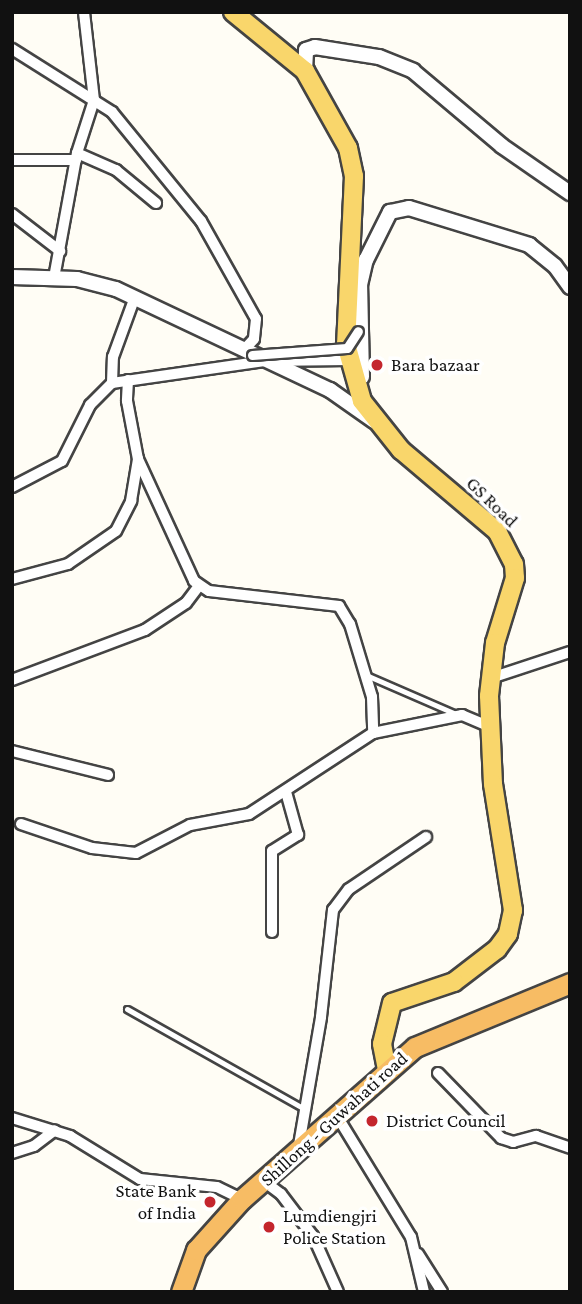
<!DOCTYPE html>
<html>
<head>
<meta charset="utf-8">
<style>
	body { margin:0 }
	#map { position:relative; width:582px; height:1304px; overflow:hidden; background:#fffdf5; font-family:"Crimson Pro",serif }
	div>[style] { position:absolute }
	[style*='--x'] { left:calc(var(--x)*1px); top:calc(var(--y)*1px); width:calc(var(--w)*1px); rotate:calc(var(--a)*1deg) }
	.roads { filter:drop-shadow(2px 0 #444) drop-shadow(-2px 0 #444) drop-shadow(0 2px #444) drop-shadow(0 -2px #444) }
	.service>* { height:5px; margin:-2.5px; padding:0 2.5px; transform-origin:2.5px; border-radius:2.5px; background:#fff }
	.minor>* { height:10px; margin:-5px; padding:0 5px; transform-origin:5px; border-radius:5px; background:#fff }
	.tertiary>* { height:14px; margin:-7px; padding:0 7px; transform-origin:7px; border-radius:7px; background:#fff }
	.primary>* { height:18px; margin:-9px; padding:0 9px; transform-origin:9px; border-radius:9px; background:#f9d66b }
	.trunk>* { height:19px; margin:-9.5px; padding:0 9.5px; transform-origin:9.5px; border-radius:9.5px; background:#f7bc64 }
	.bridges { filter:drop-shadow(2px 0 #444) drop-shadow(-2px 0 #444) drop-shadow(0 2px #444) drop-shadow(0 -2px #444) }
	.pedestrian-bridge>* { height:9px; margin:-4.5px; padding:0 4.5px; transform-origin:4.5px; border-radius:4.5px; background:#fff }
	.dots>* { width:19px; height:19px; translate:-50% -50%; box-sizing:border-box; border:4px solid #fff; border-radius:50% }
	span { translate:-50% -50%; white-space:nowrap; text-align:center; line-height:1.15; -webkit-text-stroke:7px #fff; paint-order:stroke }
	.poi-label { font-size:19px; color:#111 }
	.left { translate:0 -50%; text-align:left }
	.right { translate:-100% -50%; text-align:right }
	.street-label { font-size:19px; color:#111 }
	.frame { position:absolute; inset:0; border:14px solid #111; pointer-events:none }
</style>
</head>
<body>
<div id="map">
	<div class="roads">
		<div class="service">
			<div style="--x:366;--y:675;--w:98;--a:23.4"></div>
			<div style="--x:127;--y:1009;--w:202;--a:29.4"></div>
		</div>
		<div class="minor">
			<div style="--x:12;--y:49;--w:118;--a:32.2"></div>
			<div style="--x:112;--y:112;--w:141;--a:50.8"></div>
			<div style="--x:201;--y:221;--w:112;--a:60.7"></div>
			<div style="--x:256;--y:319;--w:20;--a:96"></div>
			<div style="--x:254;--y:339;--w:16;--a:133"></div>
			<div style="--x:77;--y:153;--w:43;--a:23.6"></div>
			<div style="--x:116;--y:170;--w:52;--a:39.5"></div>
			<div style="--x:12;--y:160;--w:64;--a:0"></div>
			<div style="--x:12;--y:214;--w:61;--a:37.6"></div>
			<div style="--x:54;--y:278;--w:127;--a:-79.6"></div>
			<div style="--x:77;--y:153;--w:56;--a:-72.2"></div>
			<div style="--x:94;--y:100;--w:89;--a:-96.5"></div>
			<div style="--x:128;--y:380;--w:21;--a:93"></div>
			<div style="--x:127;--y:401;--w:59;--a:79.3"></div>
			<div style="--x:138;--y:459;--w:134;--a:65.3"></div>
			<div style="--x:194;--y:581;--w:18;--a:34"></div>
			<div style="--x:209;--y:591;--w:131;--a:6.6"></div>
			<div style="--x:339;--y:606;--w:21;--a:59"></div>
			<div style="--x:350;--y:624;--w:76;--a:73.2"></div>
			<div style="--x:372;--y:697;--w:36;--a:88"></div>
			<div style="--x:112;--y:383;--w:26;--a:-88"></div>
			<div style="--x:113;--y:357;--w:64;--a:-69.9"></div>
			<div style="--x:12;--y:487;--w:56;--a:-27.5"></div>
			<div style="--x:62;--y:461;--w:63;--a:-63.4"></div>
			<div style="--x:90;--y:405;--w:31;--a:-45"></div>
			<div style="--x:112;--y:383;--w:154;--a:-8.2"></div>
			<div style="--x:264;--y:361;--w:85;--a:-0.7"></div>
			<div style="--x:12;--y:579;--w:58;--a:-15"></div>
			<div style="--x:68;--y:564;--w:58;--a:-34.5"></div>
			<div style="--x:116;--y:531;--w:34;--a:-63"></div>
			<div style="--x:131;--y:501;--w:43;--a:-80.5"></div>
			<div style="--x:491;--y:678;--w:83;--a:-18.2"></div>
			<div style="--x:12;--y:680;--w:142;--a:-20.6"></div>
			<div style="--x:145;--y:630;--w:49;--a:-33.4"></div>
			<div style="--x:186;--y:603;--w:21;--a:-53"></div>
			<div style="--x:12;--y:751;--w:99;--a:14"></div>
			<div style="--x:21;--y:824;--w:75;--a:18.7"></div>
			<div style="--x:92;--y:848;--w:44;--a:6.5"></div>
			<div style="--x:136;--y:853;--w:61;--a:-27.4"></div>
			<div style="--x:190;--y:825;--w:60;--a:-10.6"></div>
			<div style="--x:249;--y:814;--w:148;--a:-33.2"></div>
			<div style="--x:373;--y:733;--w:91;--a:-11.4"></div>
			<div style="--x:462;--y:715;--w:30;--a:23"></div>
			<div style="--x:272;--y:932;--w:81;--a:-90"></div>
			<div style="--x:272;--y:851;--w:31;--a:-32"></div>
			<div style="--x:298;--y:835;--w:45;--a:-105.6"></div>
			<div style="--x:438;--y:1073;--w:91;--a:45.9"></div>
			<div style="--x:501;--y:1138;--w:13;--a:18"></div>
			<div style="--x:513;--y:1142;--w:24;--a:-15"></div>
			<div style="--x:536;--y:1136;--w:36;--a:19"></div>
			<div style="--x:337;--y:1116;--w:142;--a:58.6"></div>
			<div style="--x:411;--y:1237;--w:57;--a:76.7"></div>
			<div style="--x:12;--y:1118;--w:61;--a:17.2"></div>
			<div style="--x:70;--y:1136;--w:82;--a:31.6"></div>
			<div style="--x:140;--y:1179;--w:77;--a:5.9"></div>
			<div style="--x:217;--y:1187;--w:28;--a:26"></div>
			<div style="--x:299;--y:1145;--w:130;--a:-80.2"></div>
			<div style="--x:321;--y:1017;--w:108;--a:-83.6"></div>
			<div style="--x:333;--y:910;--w:26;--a:-53"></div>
			<div style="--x:349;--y:889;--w:93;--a:-34"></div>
			<div style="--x:12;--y:1153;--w:23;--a:-18"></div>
			<div style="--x:34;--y:1146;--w:26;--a:-37"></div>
			<div style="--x:265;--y:1182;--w:20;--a:37"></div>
			<div style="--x:281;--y:1194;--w:53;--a:52.7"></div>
			<div style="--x:313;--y:1236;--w:61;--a:65.9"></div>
			<div style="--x:418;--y:1254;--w:45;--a:57.7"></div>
		</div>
		<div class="tertiary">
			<div style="--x:305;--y:71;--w:21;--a:-87"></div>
			<div style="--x:306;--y:50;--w:9;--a:-18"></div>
			<div style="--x:315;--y:47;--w:65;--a:8.9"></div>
			<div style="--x:379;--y:57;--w:37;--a:22"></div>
			<div style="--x:413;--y:71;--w:116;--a:40.1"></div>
			<div style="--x:502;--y:146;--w:83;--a:34.7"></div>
			<div style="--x:12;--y:277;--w:65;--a:1.8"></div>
			<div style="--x:77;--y:279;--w:40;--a:14.4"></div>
			<div style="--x:116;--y:289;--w:237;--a:25.3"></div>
			<div style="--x:330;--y:390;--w:54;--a:35.2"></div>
			<div style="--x:362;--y:377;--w:92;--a:-91.2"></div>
			<div style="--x:360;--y:285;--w:26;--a:-77"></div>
			<div style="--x:366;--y:260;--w:54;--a:-63.4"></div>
			<div style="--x:390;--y:212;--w:19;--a:-12"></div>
			<div style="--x:409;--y:208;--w:126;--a:17.1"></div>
			<div style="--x:529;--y:245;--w:33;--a:39"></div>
			<div style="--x:555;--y:266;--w:26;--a:54"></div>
		</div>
		<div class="primary">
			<div style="--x:233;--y:12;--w:93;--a:39.3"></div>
			<div style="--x:305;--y:71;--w:88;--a:60.8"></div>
			<div style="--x:348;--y:148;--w:29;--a:78"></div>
			<div style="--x:354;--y:176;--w:168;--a:92.7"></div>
			<div style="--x:346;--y:344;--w:59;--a:74.3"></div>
			<div style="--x:362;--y:401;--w:63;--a:51.5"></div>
			<div style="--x:401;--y:450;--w:126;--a:40.2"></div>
			<div style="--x:497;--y:531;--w:37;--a:63"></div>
			<div style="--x:514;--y:564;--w:14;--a:86"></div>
			<div style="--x:515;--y:578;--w:68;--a:107.1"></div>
			<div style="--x:495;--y:643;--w:53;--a:96.5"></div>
			<div style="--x:489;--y:696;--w:88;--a:87.4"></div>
			<div style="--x:493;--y:784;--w:128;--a:81"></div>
			<div style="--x:513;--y:910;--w:25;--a:102"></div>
			<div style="--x:508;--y:934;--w:19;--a:126"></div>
			<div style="--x:497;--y:949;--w:54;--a:142.5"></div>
			<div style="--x:454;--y:982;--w:65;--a:161.3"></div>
			<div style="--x:392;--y:1003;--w:42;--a:103.7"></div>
			<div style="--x:382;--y:1044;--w:25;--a:79"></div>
		</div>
		<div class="trunk">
			<div style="--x:181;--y:1292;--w:45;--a:-70.3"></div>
			<div style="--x:196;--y:1250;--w:69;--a:-48"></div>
			<div style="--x:242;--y:1199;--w:230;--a:-41.3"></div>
			<div style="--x:415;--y:1047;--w:168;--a:-22.4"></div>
		</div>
	</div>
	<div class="bridges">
		<div class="pedestrian-bridge">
			<div style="--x:252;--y:355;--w:95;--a:-4.2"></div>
			<div style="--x:347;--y:348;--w:20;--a:-57"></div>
		</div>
	</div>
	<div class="dots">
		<div style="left:377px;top:365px;background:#c4262e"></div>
		<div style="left:372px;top:1121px;background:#c4262e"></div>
		<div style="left:210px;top:1202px;background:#c4262e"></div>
		<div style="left:269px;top:1227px;background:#c4262e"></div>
	</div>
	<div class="poi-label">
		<span class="left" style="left:391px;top:365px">Bara bazaar</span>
		<span class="left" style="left:386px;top:1121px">District Council</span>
		<span class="right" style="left:196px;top:1202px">State Bank<br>of India</span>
		<span class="left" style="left:283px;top:1227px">Lumdiengjri<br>Police Station</span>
	</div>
	<div class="street-label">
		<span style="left:492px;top:502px;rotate:44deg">GS Road</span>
		<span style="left:334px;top:1119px;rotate:-42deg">Shillong - Guwahati road</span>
	</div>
	<div class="frame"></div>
</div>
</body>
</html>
